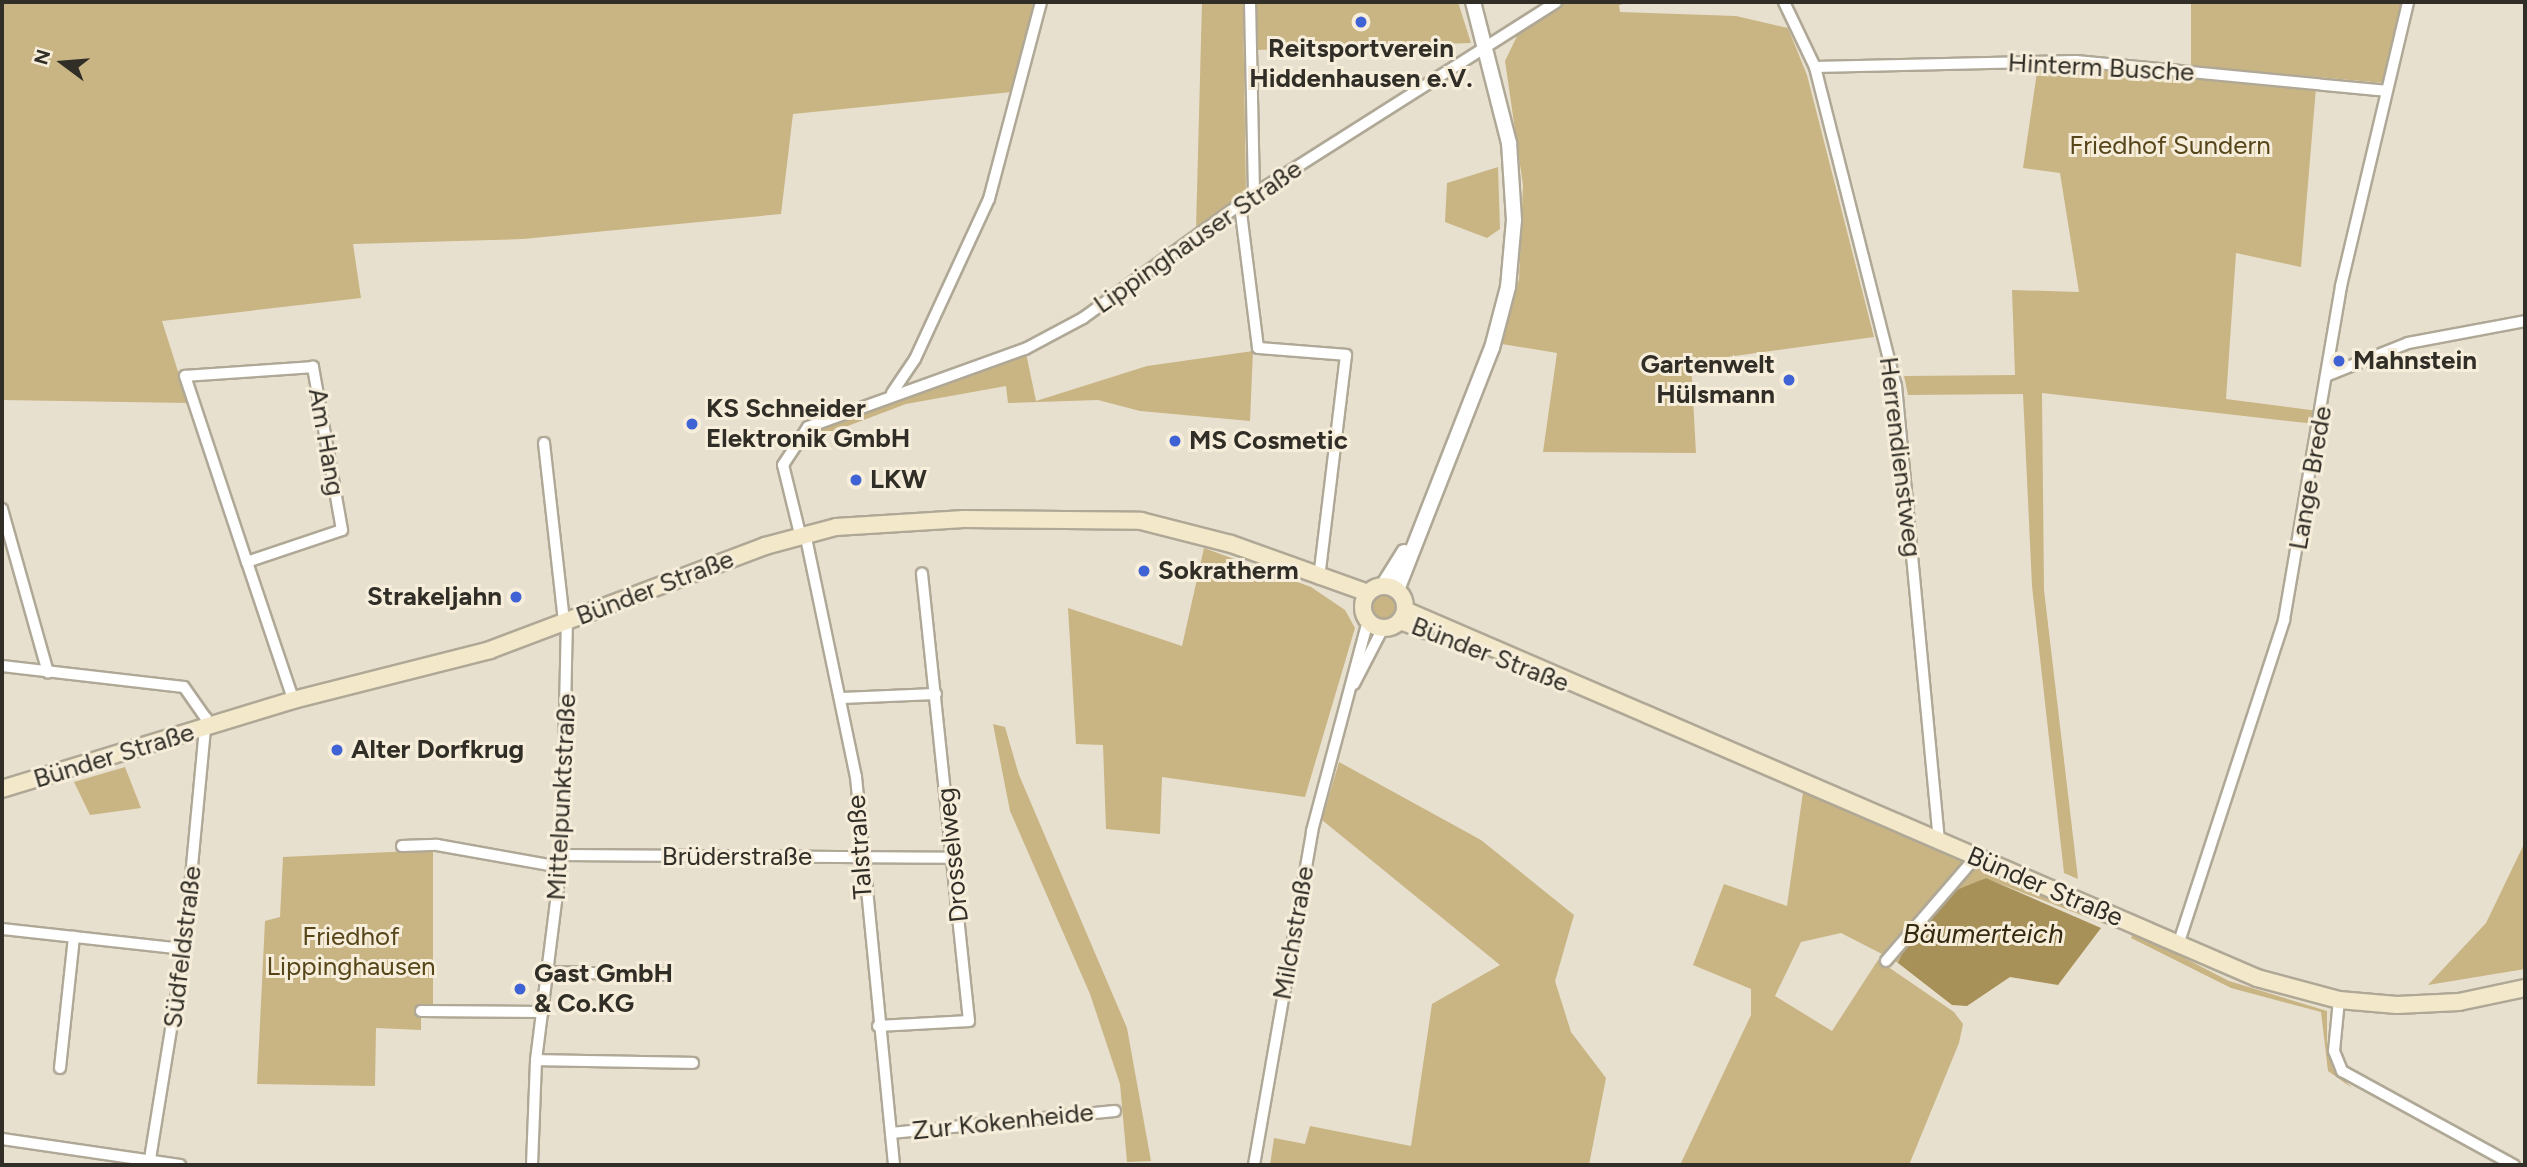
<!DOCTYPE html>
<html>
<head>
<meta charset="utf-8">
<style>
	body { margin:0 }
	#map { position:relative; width:2527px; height:1167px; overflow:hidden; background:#e8e0ce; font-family:Figtree,sans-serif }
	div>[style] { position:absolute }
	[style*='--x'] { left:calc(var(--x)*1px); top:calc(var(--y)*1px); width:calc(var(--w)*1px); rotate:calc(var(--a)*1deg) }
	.green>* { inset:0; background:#c9b484 }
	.round { border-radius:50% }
	.water>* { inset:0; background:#a89059 }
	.roads { filter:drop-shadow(2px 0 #afa896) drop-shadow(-2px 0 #afa896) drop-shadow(0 2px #afa896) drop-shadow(0 -2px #afa896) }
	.minor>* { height:10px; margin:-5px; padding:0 5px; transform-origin:5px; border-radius:5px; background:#fff }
	.tertiary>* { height:14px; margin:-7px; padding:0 7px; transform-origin:7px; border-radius:7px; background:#fff }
	.secondary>* { height:16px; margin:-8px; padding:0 8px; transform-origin:8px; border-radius:8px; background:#f4e8ca }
	.secondary>.ring { margin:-8px; padding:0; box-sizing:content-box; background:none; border:16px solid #f4e8ca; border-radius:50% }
	.dots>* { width:19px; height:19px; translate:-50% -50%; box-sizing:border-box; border:4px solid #f6eedb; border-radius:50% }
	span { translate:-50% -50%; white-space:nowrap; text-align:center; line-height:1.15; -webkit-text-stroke:6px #f6eedb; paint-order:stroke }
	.poi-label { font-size:26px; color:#312e27; font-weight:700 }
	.left { translate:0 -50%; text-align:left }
	.right { translate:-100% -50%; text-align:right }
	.street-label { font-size:26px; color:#312e27 }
	.park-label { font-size:26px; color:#564518 }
	.water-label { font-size:28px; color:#34290f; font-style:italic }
	.frame { position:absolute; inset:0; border:4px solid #312e27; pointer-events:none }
	.north { position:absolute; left:28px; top:28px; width:70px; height:70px; -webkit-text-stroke:5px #f6eedb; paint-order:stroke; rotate:286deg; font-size:19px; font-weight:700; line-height:28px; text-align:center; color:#312e27 }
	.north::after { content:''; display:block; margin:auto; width:24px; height:32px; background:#312e27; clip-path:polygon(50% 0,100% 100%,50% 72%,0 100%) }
</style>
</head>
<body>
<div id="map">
	<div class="green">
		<div style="clip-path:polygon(2px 2px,1037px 2px,1012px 92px,793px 114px,781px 214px,523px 239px,353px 244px,361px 298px,162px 321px,188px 403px,2px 400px)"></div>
		<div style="clip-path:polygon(1202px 2px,1243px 2px,1246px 193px,1196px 229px)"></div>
		<div style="clip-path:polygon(1257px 2px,1458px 2px,1471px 43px,1257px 50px)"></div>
		<div style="clip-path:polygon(1565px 2px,1632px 2px,1619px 5px,1620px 12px,1736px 16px,1788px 28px,1807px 75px,1874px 337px,1691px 362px,1696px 453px,1543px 452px,1557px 353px,1502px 344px,1519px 279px,1523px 185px,1505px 61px,1518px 34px)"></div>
		<div style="clip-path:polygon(2191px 2px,2404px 2px,2384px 83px,2191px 66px)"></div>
		<div style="clip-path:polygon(2057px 64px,2316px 88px,2301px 267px,2236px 253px,2226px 399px,2318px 411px,2315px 424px,2042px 393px,2044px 590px,2078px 879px,2064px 873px,2032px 586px,2023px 394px,1908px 395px,1904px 376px,2015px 375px,2012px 290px,2079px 292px,2060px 173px,2023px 168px,2037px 72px,2032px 65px)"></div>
		<div style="clip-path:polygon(1498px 167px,1500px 229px,1487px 238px,1445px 222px,1447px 183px)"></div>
		<div style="clip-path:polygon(1253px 351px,1250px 421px,1140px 411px,1098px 400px,1008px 403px,1006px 386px,906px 404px,800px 444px,827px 420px,1026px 353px,1036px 401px,1147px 366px)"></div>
		<div style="clip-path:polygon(1204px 548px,1311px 587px,1345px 610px,1355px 628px,1305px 797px,1162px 777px,1160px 834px,1106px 829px,1103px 745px,1076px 744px,1068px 608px,1182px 646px)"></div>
		<div class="round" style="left:1371px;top:594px;width:26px;height:26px"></div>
		<div style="clip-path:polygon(993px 724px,1005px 727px,1019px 775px,1127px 1028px,1151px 1161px,1127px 1162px,1120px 1084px,1090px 994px,1010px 811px)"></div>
		<div style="clip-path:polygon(1339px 762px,1481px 840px,1574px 915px,1555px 981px,1571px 1032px,1606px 1078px,1589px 1165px,1270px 1165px,1274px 1138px,1305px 1144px,1310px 1126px,1411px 1146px,1432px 1004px,1500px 965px,1322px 820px)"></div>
		<div style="clip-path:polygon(125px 767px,141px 808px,90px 815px,74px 782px)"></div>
		<div style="clip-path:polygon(1803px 792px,1964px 861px,1882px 954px,1841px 933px,1801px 942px,1775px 996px,1832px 1031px,1878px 960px,1954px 1012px,1963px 1024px,1959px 1043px,1909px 1165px,1680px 1165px,1751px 1015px,1751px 989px,1693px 965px,1724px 884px,1787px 906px)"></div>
		<div style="clip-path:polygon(2525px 842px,2525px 969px,2428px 985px,2486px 923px)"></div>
		<div style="clip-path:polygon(433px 850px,433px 1006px,421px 1006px,421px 1030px,376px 1028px,375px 1086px,257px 1084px,265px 921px,280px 917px,283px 857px)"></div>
		<div style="clip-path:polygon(1978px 867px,2088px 913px,2107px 925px,1985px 878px,1937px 905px,1898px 963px,1892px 959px,1934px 903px)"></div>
		<div style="clip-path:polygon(2134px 932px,2229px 981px,2327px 1011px,2327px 1051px,2334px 1070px,2352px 1088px,2328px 1071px,2321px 1012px,2231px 988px,2131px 938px)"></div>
	</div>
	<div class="water">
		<div style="clip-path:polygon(1986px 878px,2101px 928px,2058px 985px,2010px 977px,1967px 1006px,1952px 1005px,1898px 963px,1911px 934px,1954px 891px)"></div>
	</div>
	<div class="roads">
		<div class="minor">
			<div style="--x:1250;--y:2;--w:192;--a:88.8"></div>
			<div style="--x:1784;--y:2;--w:72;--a:64.5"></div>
			<div style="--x:1815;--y:67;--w:329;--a:75.8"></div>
			<div style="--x:1896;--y:386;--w:458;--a:84.6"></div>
			<div style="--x:1815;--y:67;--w:261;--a:-1.3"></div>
			<div style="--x:2076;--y:61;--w:311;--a:5.5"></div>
			<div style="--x:1240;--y:205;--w:144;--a:82.8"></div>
			<div style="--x:1258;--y:348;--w:88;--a:4.5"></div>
			<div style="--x:1346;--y:355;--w:225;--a:96.9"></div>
			<div style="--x:2328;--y:375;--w:86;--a:-21.8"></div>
			<div style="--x:2408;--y:343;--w:119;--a:-10.6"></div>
			<div style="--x:892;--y:393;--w:41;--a:-55.9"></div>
			<div style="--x:915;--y:359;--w:176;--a:-65.2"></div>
			<div style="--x:989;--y:199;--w:204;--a:-75.2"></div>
			<div style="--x:544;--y:443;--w:180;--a:83.6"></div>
			<div style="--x:2;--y:509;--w:170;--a:74.3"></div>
			<div style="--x:805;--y:533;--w:249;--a:78.2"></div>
			<div style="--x:856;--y:777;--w:390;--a:84.4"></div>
			<div style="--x:800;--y:534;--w:71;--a:-103.8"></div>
			<div style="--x:783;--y:465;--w:45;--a:-56.7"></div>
			<div style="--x:808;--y:427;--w:231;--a:-19.8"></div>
			<div style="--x:1025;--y:349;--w:66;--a:-28.1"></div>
			<div style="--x:1083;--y:318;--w:211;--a:-35.9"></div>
			<div style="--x:1254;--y:194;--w:358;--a:-32.4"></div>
			<div style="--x:247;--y:562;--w:100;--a:-18.6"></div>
			<div style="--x:342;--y:530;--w:166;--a:-100.1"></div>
			<div style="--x:313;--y:367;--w:128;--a:176"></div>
			<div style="--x:185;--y:376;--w:196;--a:71.6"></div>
			<div style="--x:247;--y:562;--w:138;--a:71.4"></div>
			<div style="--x:291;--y:693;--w:7;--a:74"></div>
			<div style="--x:2;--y:666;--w:183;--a:6.6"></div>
			<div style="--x:184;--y:687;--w:38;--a:55"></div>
			<div style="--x:206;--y:718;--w:232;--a:95.4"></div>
			<div style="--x:184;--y:949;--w:219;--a:99.2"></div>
			<div style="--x:1354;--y:684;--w:63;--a:-62.6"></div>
			<div style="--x:841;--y:698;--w:95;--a:-2.4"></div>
			<div style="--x:402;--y:846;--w:35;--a:-2"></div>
			<div style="--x:437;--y:845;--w:126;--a:10.1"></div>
			<div style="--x:562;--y:855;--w:392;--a:0.4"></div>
			<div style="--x:2;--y:929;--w:183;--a:6.3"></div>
			<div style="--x:2178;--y:945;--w:342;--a:-71.9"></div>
			<div style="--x:2284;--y:620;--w:339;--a:-80.3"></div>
			<div style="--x:2341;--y:286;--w:292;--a:-76.7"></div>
			<div style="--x:1886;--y:961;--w:136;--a:-49.2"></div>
			<div style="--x:549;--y:972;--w:118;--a:1.5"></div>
			<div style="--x:2339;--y:1000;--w:51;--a:95.6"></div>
			<div style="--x:2334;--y:1051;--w:22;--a:68"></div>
			<div style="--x:2342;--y:1071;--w:196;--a:28.7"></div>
			<div style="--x:421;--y:1011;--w:122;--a:0.5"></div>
			<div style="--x:878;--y:1026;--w:91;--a:-3.1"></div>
			<div style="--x:969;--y:1021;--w:450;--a:-96"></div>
			<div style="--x:536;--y:1060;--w:157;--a:1.1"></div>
			<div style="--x:60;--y:1068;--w:132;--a:-83.9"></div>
			<div style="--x:891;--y:1133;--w:225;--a:-5.6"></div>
			<div style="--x:2;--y:1139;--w:180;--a:8.3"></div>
			<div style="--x:532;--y:1165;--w:105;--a:-87.8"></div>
			<div style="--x:536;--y:1060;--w:207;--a:-82.8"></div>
			<div style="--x:562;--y:855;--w:234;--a:-88.8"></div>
			<div style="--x:1254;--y:1165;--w:339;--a:-80.1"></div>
			<div style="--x:1312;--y:831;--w:217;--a:-75.1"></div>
		</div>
		<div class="tertiary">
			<div style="--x:1383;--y:586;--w:40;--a:-58"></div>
			<div style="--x:1397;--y:590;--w:260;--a:-68.6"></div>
			<div style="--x:1492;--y:348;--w:63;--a:-75.3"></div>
			<div style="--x:1508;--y:287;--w:67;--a:-84.9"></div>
			<div style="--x:1514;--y:220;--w:77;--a:-93.7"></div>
			<div style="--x:1509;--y:143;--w:146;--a:-104.3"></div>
		</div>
		<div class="secondary">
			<div class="ring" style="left:1363px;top:586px;width:26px;height:26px"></div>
			<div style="--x:1405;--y:610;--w:928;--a:23.36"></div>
			<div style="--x:2257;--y:978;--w:85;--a:15"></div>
			<div style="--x:2339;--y:1000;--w:58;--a:4.9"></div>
			<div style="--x:2397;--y:1005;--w:62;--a:-2.8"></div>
			<div style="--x:2459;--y:1002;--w:67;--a:-12"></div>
			<div style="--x:1400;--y:621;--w:27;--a:20"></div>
			<div style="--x:2;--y:789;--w:304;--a:-17"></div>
			<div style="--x:293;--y:700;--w:203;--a:-14.2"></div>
			<div style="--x:490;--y:650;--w:294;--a:-20.7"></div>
			<div style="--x:765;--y:546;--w:73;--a:-15"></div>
			<div style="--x:836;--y:527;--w:128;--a:-3.6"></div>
			<div style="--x:964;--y:519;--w:177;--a:0.6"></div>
			<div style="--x:1141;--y:521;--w:93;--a:14.3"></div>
			<div style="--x:1231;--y:544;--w:145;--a:19.7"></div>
		</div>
	</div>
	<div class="dots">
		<div style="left:1361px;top:22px;background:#3f62d4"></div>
		<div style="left:2339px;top:361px;background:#3f62d4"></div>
		<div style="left:1789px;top:380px;background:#3f62d4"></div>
		<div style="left:692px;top:424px;background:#3f62d4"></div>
		<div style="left:1175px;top:441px;background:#3f62d4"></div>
		<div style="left:856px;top:480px;background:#3f62d4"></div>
		<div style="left:1144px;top:571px;background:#3f62d4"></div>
		<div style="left:516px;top:597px;background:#3f62d4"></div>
		<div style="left:337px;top:750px;background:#3f62d4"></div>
		<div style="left:520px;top:989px;background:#3f62d4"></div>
	</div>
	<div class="poi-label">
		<span style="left:1361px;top:64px">Reitsportverein<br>Hiddenhausen e.V.</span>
		<span class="left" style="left:2353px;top:361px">Mahnstein</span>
		<span class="right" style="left:1775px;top:380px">Gartenwelt<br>Hülsmann</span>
		<span class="left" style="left:706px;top:424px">KS Schneider<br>Elektronik GmbH</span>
		<span class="left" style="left:1189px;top:441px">MS Cosmetic</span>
		<span class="left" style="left:870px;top:480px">LKW</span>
		<span class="left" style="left:1158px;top:571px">Sokratherm</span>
		<span class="right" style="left:502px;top:597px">Strakeljahn</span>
		<span class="left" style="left:351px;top:750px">Alter Dorfkrug</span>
		<span class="left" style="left:534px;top:989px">Gast GmbH<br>&amp; Co.KG</span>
	</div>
	<div class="street-label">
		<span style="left:2101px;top:68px;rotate:3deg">Hinterm Busche</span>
		<span style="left:1198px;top:237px;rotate:-35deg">Lippinghauser Straße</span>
		<span style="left:326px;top:442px;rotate:80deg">Am Hang</span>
		<span style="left:1900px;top:457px;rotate:83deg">Herrendienstweg</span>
		<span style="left:2311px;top:478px;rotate:-80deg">Lange Brede</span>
		<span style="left:655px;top:588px;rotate:-21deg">Bünder Straße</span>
		<span style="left:1490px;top:655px;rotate:21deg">Bünder Straße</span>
		<span style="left:114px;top:756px;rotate:-17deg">Bünder Straße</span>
		<span style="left:562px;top:797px;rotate:-87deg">Mittelpunktstraße</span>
		<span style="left:860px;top:847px;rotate:-94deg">Talstraße</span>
		<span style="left:953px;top:855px;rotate:-96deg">Drosselweg</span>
		<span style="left:737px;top:857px">Brüderstraße</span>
		<span style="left:2045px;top:887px;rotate:23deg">Bünder Straße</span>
		<span style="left:1294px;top:933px;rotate:-80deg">Milchstraße</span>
		<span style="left:183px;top:947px;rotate:-83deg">Südfeldstraße</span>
		<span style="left:1003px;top:1122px;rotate:-6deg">Zur Kokenheide</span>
	</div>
	<div class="park-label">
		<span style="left:2170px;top:146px">Friedhof Sundern</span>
		<span style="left:351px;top:952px">Friedhof<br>Lippinghausen</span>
	</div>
	<div class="water-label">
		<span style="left:1983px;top:933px">Bäumerteich</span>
	</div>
	<div class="frame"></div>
	<div class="north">N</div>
</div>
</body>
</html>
